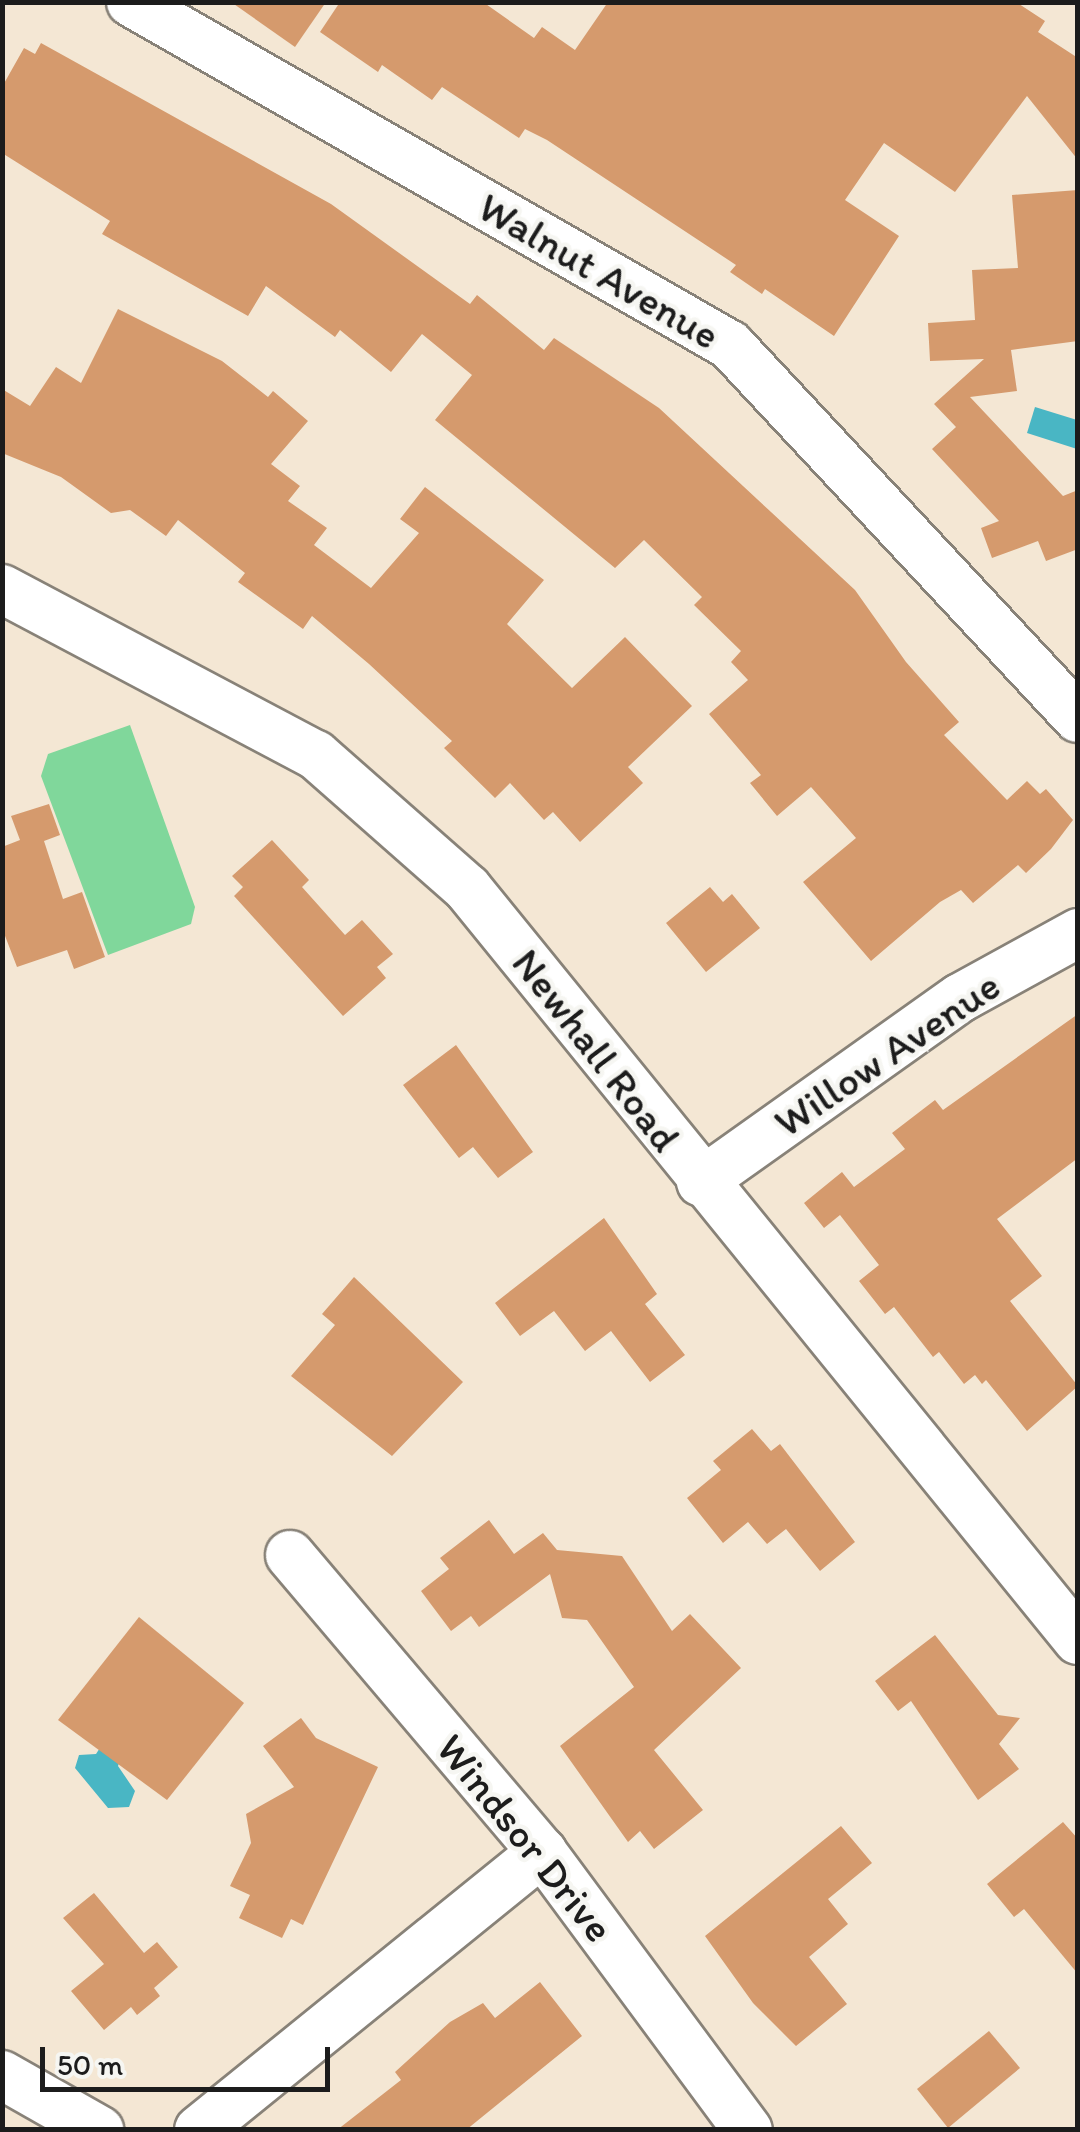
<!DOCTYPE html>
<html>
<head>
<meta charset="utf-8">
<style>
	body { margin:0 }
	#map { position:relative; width:1080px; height:2132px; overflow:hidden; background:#f4e7d4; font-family:Itim,sans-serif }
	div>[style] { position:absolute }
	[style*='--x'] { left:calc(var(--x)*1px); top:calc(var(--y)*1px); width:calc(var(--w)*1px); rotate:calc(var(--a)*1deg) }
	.green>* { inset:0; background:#80d79b }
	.water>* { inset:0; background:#49b6c4 }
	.building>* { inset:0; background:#d59a6d }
	.roads { filter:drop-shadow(2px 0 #888278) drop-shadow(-2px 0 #888278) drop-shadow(0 2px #888278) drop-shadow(0 -2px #888278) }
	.minor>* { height:48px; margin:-24px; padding:0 24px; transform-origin:24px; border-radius:24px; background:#fff }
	span { translate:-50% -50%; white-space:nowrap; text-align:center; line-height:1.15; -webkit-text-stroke:9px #f6f6f2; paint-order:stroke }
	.street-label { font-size:42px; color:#1c1c1c }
	.frame { position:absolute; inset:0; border:5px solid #1c1c1c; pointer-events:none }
	.scale { position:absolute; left:40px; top:2047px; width:290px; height:45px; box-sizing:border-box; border:5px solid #1c1c1c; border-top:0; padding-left:12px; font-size:30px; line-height:35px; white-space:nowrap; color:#1c1c1c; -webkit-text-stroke:8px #f6f6f2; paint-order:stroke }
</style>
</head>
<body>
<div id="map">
	<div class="green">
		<div style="clip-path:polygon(130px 725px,195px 907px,191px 924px,108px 955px,41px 776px,48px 754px)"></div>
	</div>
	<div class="water">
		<div style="clip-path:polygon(1035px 407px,1077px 420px,1077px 449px,1027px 433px)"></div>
		<div style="clip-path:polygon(105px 1740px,123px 1751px,118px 1766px,135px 1791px,129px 1807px,108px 1808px,75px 1768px,79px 1755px,96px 1754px)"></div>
	</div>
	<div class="building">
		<div style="clip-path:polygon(231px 2px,326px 2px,295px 47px)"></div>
		<div style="clip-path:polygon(340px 2px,483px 2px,534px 38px,542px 27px,575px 50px,608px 2px,1016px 2px,1045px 21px,1038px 32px,1078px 58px,1078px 160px,1027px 96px,955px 192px,884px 143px,845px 200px,899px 236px,834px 336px,765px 289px,762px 294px,730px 272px,736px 265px,547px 140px,525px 129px,519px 138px,442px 87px,432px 100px,382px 65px,378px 72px,320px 32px)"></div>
		<div style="clip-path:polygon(41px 43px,331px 204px,470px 304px,477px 295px,544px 350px,554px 338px,659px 408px,855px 590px,906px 662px,959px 722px,944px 735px,1007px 800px,1027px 781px,1040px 794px,1046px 789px,1073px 820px,1051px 849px,1026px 873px,1018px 865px,973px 903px,961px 890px,940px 902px,871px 961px,803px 882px,856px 838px,811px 787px,777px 816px,750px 783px,761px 775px,709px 714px,748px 680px,731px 662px,741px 651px,694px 605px,702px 597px,644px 540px,615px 568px,435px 420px,472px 375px,422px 334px,391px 372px,340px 330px,335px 337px,266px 286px,248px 316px,102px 234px,110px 221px,2px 153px,2px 87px,24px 48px,35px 54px)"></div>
		<div style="clip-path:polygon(1078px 190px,1078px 341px,1011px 350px,1017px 391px,970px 397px,1063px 496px,1078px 490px,1078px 549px,1046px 561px,1038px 541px,992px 558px,981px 528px,999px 521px,932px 449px,956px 427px,934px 404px,984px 359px,930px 361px,928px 323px,975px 320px,972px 270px,1018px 268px,1012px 195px)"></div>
		<div style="clip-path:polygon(118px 309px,222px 361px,268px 397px,273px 391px,308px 421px,271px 464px,300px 486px,288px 501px,327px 528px,314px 545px,371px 588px,419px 533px,400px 519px,425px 487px,544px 580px,507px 624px,572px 688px,625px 637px,692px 706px,628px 767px,643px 783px,580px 842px,553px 812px,544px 820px,510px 783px,495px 798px,444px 748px,452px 741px,369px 664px,312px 616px,303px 629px,238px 582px,245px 573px,178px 520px,166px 536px,130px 510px,111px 513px,61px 477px,2px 453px,2px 389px,30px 406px,56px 367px,81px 383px)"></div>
		<div style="clip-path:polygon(49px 804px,60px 835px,44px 841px,63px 899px,82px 892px,105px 957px,74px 969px,67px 950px,17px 967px,2px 928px,2px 847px,20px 840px,11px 816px)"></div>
		<div style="clip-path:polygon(272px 840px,309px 880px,302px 887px,345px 935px,362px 920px,393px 954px,377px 967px,386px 978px,343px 1016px,234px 896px,243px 887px,232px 876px)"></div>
		<div style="clip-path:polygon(710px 887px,723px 902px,732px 894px,760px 928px,706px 972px,666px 923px)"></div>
		<div style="clip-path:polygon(1078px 1014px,1078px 1158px,997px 1219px,1042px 1276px,1010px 1301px,1078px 1386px,1027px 1431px,986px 1380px,982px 1384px,975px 1375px,964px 1384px,939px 1352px,933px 1357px,894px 1307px,885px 1314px,859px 1281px,879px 1265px,840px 1215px,824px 1228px,804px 1203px,842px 1172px,854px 1187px,905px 1149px,892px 1133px,935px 1100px,943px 1110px)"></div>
		<div style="clip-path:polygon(456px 1045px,533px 1152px,498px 1178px,473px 1147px,459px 1158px,403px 1085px)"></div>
		<div style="clip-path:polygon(604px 1218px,657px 1294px,645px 1304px,685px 1355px,650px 1382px,611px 1331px,585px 1351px,554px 1311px,520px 1336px,495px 1303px)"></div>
		<div style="clip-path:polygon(354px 1277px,463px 1382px,392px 1456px,291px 1376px,335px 1325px,322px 1314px)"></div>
		<div style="clip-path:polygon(752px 1429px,771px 1451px,780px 1444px,855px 1542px,820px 1571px,786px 1529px,767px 1544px,748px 1522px,723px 1543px,687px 1498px,721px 1470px,713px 1461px)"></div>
		<div style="clip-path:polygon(489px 1520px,514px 1554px,543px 1533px,557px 1550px,622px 1556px,672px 1631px,690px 1614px,741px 1668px,654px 1750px,703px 1810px,654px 1849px,640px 1831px,628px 1842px,560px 1746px,634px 1687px,587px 1620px,562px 1618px,550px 1574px,479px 1627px,471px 1616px,451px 1631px,421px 1591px,449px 1569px,440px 1558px)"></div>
		<div style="clip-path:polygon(139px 1617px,244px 1703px,167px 1800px,58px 1720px)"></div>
		<div style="clip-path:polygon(935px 1635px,998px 1715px,1020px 1718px,999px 1744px,1019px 1769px,978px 1800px,911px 1701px,898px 1711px,875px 1681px)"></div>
		<div style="clip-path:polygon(301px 1718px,316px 1738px,378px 1767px,303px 1925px,291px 1919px,282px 1938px,239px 1918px,250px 1895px,230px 1886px,251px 1843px,246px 1814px,294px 1787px,263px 1746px)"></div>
		<div style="clip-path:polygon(1063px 1822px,1078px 1839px,1078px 1974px,1024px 1909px,1014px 1917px,987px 1884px)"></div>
		<div style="clip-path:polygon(841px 1826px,872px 1863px,828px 1899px,848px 1924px,809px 1957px,847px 2004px,796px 2046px,753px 2003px,705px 1936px)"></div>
		<div style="clip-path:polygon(94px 1893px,144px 1953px,157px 1942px,178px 1967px,154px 1988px,160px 1996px,137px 2015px,131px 2007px,104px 2030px,71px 1991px,104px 1964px,63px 1918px)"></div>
		<div style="clip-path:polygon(540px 1982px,582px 2036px,466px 2130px,337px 2130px,401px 2080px,395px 2072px,450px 2022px,483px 2003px,495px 2018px)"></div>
		<div style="clip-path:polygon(989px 2031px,1020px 2068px,948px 2128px,917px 2089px)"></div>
	</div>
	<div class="roads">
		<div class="minor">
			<div style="--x:131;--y:2;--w:690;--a:29.8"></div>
			<div style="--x:730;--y:345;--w:510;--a:46.99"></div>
			<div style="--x:2;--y:589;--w:355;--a:27.9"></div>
			<div style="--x:316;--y:755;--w:201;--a:41.4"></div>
			<div style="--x:467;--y:888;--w:969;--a:50.91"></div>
			<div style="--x:701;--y:1182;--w:318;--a:-35.4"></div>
			<div style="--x:960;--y:998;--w:135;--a:-28.8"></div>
			<div style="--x:290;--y:1555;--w:390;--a:49.7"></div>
			<div style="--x:542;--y:1852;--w:346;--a:53.5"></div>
			<div style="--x:2;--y:2075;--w:112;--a:29.6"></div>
			<div style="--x:199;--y:2130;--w:442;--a:-39"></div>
		</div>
	</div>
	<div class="street-label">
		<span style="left:599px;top:271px;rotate:30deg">Walnut Avenue</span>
		<span style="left:596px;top:1050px;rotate:52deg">Newhall Road</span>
		<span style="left:887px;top:1054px;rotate:-34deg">Willow Avenue</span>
		<span style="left:525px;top:1838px;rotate:51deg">Windsor Drive</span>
	</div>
	<div class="frame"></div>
	<div class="scale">50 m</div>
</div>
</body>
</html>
